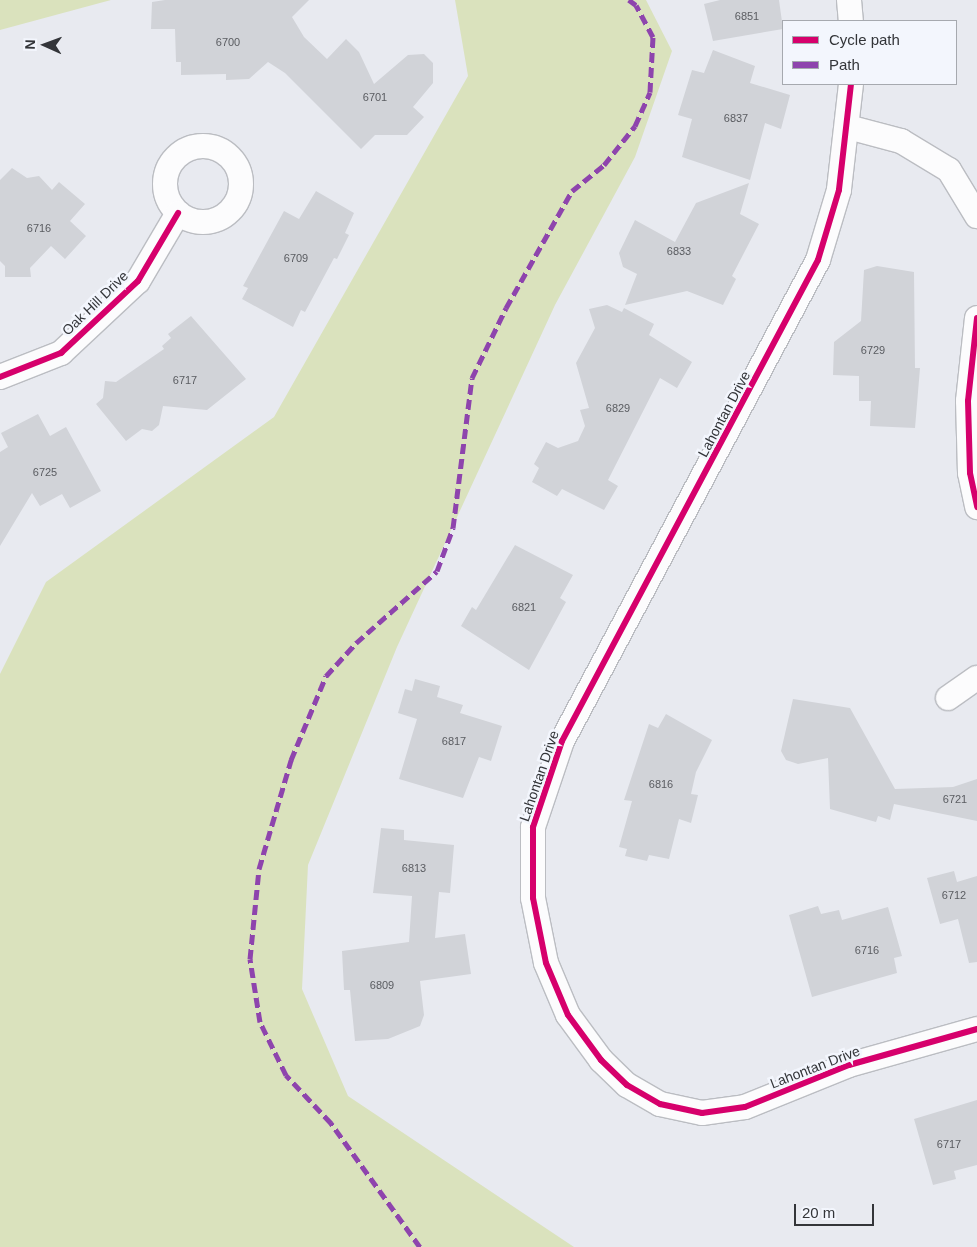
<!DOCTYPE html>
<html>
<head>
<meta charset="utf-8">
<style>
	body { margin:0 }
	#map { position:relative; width:977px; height:1247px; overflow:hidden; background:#e8eaf0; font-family:Helvetica,sans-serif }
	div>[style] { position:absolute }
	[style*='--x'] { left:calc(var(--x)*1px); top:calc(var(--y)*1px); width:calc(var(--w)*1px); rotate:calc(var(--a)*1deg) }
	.green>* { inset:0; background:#dae2bd }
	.building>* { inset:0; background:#d1d3d8 }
	.roads { filter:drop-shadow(1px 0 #bbbdc2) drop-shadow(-1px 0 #bbbdc2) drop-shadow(0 1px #bbbdc2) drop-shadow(0 -1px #bbbdc2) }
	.street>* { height:24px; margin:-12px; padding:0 12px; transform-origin:12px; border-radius:12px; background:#fcfcfd }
	.street>.ring { margin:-12px; padding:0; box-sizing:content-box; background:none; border:24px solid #fcfcfd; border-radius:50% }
	.quiet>* { height:5px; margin-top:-2.5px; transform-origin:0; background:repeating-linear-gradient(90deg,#8e44ad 0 10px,transparent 0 15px) }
	.cycleway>* { height:6px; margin:-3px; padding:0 3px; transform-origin:3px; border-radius:3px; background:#d6006c }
	span { translate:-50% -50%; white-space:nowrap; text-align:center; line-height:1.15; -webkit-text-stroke:5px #f3f6fd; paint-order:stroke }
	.number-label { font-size:11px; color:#5a5c61 }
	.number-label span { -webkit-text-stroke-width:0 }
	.street-label { font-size:14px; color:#333539 }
	.legend { position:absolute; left:782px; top:20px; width:175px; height:65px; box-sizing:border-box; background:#f3f6fd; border:1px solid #a6a9af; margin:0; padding:6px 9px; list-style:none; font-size:15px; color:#333539 }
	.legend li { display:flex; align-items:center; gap:10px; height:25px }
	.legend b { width:25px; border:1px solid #a6a9af }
	.north { position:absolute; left:20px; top:20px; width:50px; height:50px; -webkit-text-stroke:4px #f3f6fd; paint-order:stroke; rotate:272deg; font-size:14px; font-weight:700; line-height:20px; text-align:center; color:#333539 }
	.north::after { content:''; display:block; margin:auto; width:18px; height:22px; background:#333539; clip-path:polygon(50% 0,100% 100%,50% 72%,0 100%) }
	.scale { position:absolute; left:794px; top:1204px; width:80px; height:22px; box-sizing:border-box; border:2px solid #333539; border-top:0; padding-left:6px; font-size:15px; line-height:18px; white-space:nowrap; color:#333539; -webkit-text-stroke:4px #f3f6fd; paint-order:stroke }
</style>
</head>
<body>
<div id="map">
	<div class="green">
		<div style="clip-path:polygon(0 0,111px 0,0 30px)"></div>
		<div style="clip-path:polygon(455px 0,646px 0,672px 51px,635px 157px,555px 305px,397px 647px,308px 865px,302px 989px,348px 1096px,574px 1247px,0 1247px,0 674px,46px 582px,274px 417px,468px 76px)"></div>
	</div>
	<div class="building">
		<div style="clip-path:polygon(165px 0,309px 0,292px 17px,304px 37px,327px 59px,346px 39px,359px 52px,374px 84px,408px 55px,424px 54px,433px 63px,433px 83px,413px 107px,424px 117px,407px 135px,375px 135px,361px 149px,285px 73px,268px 62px,249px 79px,226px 80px,226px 74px,181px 75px,181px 62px,176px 62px,175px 29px,151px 29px,152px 2px)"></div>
		<div style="clip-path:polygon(720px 0,779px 0,783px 29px,713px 41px,704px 4px)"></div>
		<div style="clip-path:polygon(713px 50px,755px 66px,750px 83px,790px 95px,781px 129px,765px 123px,750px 180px,682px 157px,692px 119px,678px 115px,692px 70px,704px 73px)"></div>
		<div style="clip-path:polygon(12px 168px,27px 178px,39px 176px,52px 190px,59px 182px,85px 204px,70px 221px,86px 236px,65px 259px,51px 246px,30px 268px,31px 277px,5px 277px,5px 266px,0 261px,0 180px)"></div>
		<div style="clip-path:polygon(749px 183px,740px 214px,759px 224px,732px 276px,736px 279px,723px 305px,687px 291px,625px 305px,637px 274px,623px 267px,619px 253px,635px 220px,675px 242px,696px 203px)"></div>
		<div style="clip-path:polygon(316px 191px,354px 213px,345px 233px,349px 235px,337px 259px,334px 258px,305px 312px,301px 310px,293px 327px,242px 299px,248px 288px,243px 286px,284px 211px,299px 219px)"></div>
		<div style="clip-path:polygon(877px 266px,914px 272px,915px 368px,920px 368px,915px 428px,870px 426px,871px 401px,859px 401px,859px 376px,833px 375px,834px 342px,861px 321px,864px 270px)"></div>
		<div style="clip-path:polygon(607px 305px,622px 312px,624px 308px,654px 324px,649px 335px,692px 362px,677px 388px,660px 378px,608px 480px,618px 486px,604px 510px,562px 489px,557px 496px,532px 482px,539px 468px,534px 464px,546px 442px,558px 448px,578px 441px,585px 426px,580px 410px,589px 408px,576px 363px,595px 328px,589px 309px)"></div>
		<div style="clip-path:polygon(191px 316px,246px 379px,207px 410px,163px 406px,159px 425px,152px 431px,142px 429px,126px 441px,96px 404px,103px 398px,105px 381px,116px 382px,164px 349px,162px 346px,171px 338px,168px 334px)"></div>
		<div style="clip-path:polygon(38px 414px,50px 436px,66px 427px,101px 491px,70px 508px,62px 494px,40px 506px,32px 493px,0 546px,0 452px,8px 447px,1px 433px)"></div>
		<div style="clip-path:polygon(515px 545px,573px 575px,560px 598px,566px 602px,529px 670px,461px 626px,472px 607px,476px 610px)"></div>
		<div style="clip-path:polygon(415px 679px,440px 686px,437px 697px,463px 705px,460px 713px,502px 726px,491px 761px,479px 757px,463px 798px,399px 779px,417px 719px,398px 713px,405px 689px,412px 691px)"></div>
		<div style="clip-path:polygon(793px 699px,850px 708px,895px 789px,953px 787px,977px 779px,977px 821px,894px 804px,890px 820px,878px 816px,876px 822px,830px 809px,828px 758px,798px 764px,786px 760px,781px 751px)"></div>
		<div style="clip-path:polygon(666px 714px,712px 740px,696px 772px,691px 794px,698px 795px,691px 823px,679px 819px,669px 859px,649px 855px,647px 861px,625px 856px,627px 849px,619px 847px,632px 801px,624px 800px,649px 724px,658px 728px)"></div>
		<div style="clip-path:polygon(381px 828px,404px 830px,404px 840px,454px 845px,450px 893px,439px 892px,435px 938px,465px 934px,471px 974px,420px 981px,424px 1015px,420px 1026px,388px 1039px,355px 1041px,350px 990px,344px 990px,342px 951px,409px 942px,412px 896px,373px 893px)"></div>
		<div style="clip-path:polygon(954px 871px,957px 882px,977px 876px,977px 962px,969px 963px,958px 919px,940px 924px,927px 878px)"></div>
		<div style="clip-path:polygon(818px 906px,821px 914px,839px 910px,842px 920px,888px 907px,902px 956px,894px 958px,897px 973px,812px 997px,789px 915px)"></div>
		<div style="clip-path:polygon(977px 1100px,977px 1165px,954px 1171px,956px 1179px,933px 1185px,914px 1119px)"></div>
	</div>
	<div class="roads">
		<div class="street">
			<div style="--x:849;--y:0;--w:21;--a:85"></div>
			<div style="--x:851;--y:84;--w:107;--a:96.5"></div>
			<div style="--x:839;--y:190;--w:73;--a:106.7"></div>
			<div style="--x:818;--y:260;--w:545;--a:118.02"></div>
			<div style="--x:562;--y:741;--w:91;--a:108.6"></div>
			<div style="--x:533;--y:827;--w:71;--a:90"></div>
			<div style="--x:533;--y:898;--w:66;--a:78.7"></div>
			<div style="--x:546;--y:963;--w:56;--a:67.1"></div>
			<div style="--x:568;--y:1015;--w:56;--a:53.7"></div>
			<div style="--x:601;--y:1060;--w:36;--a:44"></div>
			<div style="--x:627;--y:1085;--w:38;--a:30"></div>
			<div style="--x:660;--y:1104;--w:43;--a:12.1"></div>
			<div style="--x:702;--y:1113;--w:43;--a:-7.9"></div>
			<div style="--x:745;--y:1107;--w:112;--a:-22"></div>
			<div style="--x:849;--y:1065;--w:133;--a:-15.7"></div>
			<div style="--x:848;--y:127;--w:55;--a:14.8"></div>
			<div style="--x:901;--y:141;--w:56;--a:31.1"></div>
			<div style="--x:949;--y:170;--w:54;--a:58.7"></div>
			<div class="ring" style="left:165px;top:146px;width:52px;height:52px"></div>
			<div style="--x:977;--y:318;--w:83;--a:96.2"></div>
			<div style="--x:968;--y:401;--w:72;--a:88.4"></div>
			<div style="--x:970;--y:473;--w:35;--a:78"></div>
			<div style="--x:0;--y:377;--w:66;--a:-21.5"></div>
			<div style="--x:61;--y:353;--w:105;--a:-43.1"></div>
			<div style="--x:138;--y:281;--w:79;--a:-59.5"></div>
			<div style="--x:948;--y:698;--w:35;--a:-35"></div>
		</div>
	</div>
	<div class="quiet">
		<div style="--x:420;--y:1247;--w:153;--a:-125.7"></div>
		<div style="--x:331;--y:1123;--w:66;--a:-133.2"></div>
		<div style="--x:286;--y:1075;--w:59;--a:-116.1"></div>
		<div style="--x:260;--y:1022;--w:64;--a:-99"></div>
		<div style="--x:250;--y:959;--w:90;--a:-84.3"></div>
		<div style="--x:259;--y:869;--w:114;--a:-73.6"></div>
		<div style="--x:291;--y:760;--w:91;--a:-67.4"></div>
		<div style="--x:326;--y:676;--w:45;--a:-47.7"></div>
		<div style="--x:356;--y:643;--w:108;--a:-41.6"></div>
		<div style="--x:437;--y:571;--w:46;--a:-69.6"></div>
		<div style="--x:453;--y:528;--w:151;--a:-82.8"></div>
		<div style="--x:472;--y:378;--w:78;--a:-64.1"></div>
		<div style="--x:506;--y:308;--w:134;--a:-60.6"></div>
		<div style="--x:572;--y:191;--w:41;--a:-39.1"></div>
		<div style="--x:604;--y:165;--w:50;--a:-51.5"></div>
		<div style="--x:635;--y:126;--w:37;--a:-66"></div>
		<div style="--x:650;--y:92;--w:55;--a:-86.9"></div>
		<div style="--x:653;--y:37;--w:36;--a:-118"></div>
		<div style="--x:636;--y:5;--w:9;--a:-144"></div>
	</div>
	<div class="cycleway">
		<div style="--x:851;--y:84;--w:107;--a:96.5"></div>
		<div style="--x:839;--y:190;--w:73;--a:106.7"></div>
		<div style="--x:818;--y:260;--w:545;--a:118.02"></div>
		<div style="--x:562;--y:741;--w:91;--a:108.6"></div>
		<div style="--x:533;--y:827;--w:71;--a:90"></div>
		<div style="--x:533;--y:898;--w:66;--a:78.7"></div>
		<div style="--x:546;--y:963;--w:56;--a:67.1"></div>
		<div style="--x:568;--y:1015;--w:56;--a:53.7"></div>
		<div style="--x:601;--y:1060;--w:36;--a:44"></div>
		<div style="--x:627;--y:1085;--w:38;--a:30"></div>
		<div style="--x:660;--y:1104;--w:43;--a:12.1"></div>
		<div style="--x:702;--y:1113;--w:43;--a:-7.9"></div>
		<div style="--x:745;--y:1107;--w:112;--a:-22"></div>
		<div style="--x:849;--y:1065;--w:133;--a:-15.7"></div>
		<div style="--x:977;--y:318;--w:83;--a:96.2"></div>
		<div style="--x:968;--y:401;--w:72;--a:88.4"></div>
		<div style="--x:970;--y:473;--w:35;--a:78"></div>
		<div style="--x:0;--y:377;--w:66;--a:-21.5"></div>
		<div style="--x:61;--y:353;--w:105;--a:-43.1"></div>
		<div style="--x:138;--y:281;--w:79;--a:-59.5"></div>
	</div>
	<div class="number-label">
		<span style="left:747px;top:16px">6851</span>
		<span style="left:228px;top:42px">6700</span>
		<span style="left:375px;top:97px">6701</span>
		<span style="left:736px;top:118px">6837</span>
		<span style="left:39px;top:228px">6716</span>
		<span style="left:679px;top:251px">6833</span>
		<span style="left:296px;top:258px">6709</span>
		<span style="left:873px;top:350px">6729</span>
		<span style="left:185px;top:380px">6717</span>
		<span style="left:618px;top:408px">6829</span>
		<span style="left:45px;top:472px">6725</span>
		<span style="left:524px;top:607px">6821</span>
		<span style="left:454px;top:741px">6817</span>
		<span style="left:661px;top:784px">6816</span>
		<span style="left:955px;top:799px">6721</span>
		<span style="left:414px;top:868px">6813</span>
		<span style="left:954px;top:895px">6712</span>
		<span style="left:867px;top:950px">6716</span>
		<span style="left:382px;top:985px">6809</span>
		<span style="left:949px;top:1144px">6717</span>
	</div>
	<div class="street-label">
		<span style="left:95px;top:303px;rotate:-44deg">Oak Hill Drive</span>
		<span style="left:724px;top:414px;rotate:-62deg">Lahontan Drive</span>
		<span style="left:539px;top:776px;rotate:-71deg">Lahontan Drive</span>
		<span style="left:815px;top:1067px;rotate:-21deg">Lahontan Drive</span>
	</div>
	<ul class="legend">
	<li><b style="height:6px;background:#d6006c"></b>Cycle path</li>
	<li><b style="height:6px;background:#8e44ad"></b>Path</li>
	</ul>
	<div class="north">N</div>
	<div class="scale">20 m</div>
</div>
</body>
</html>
